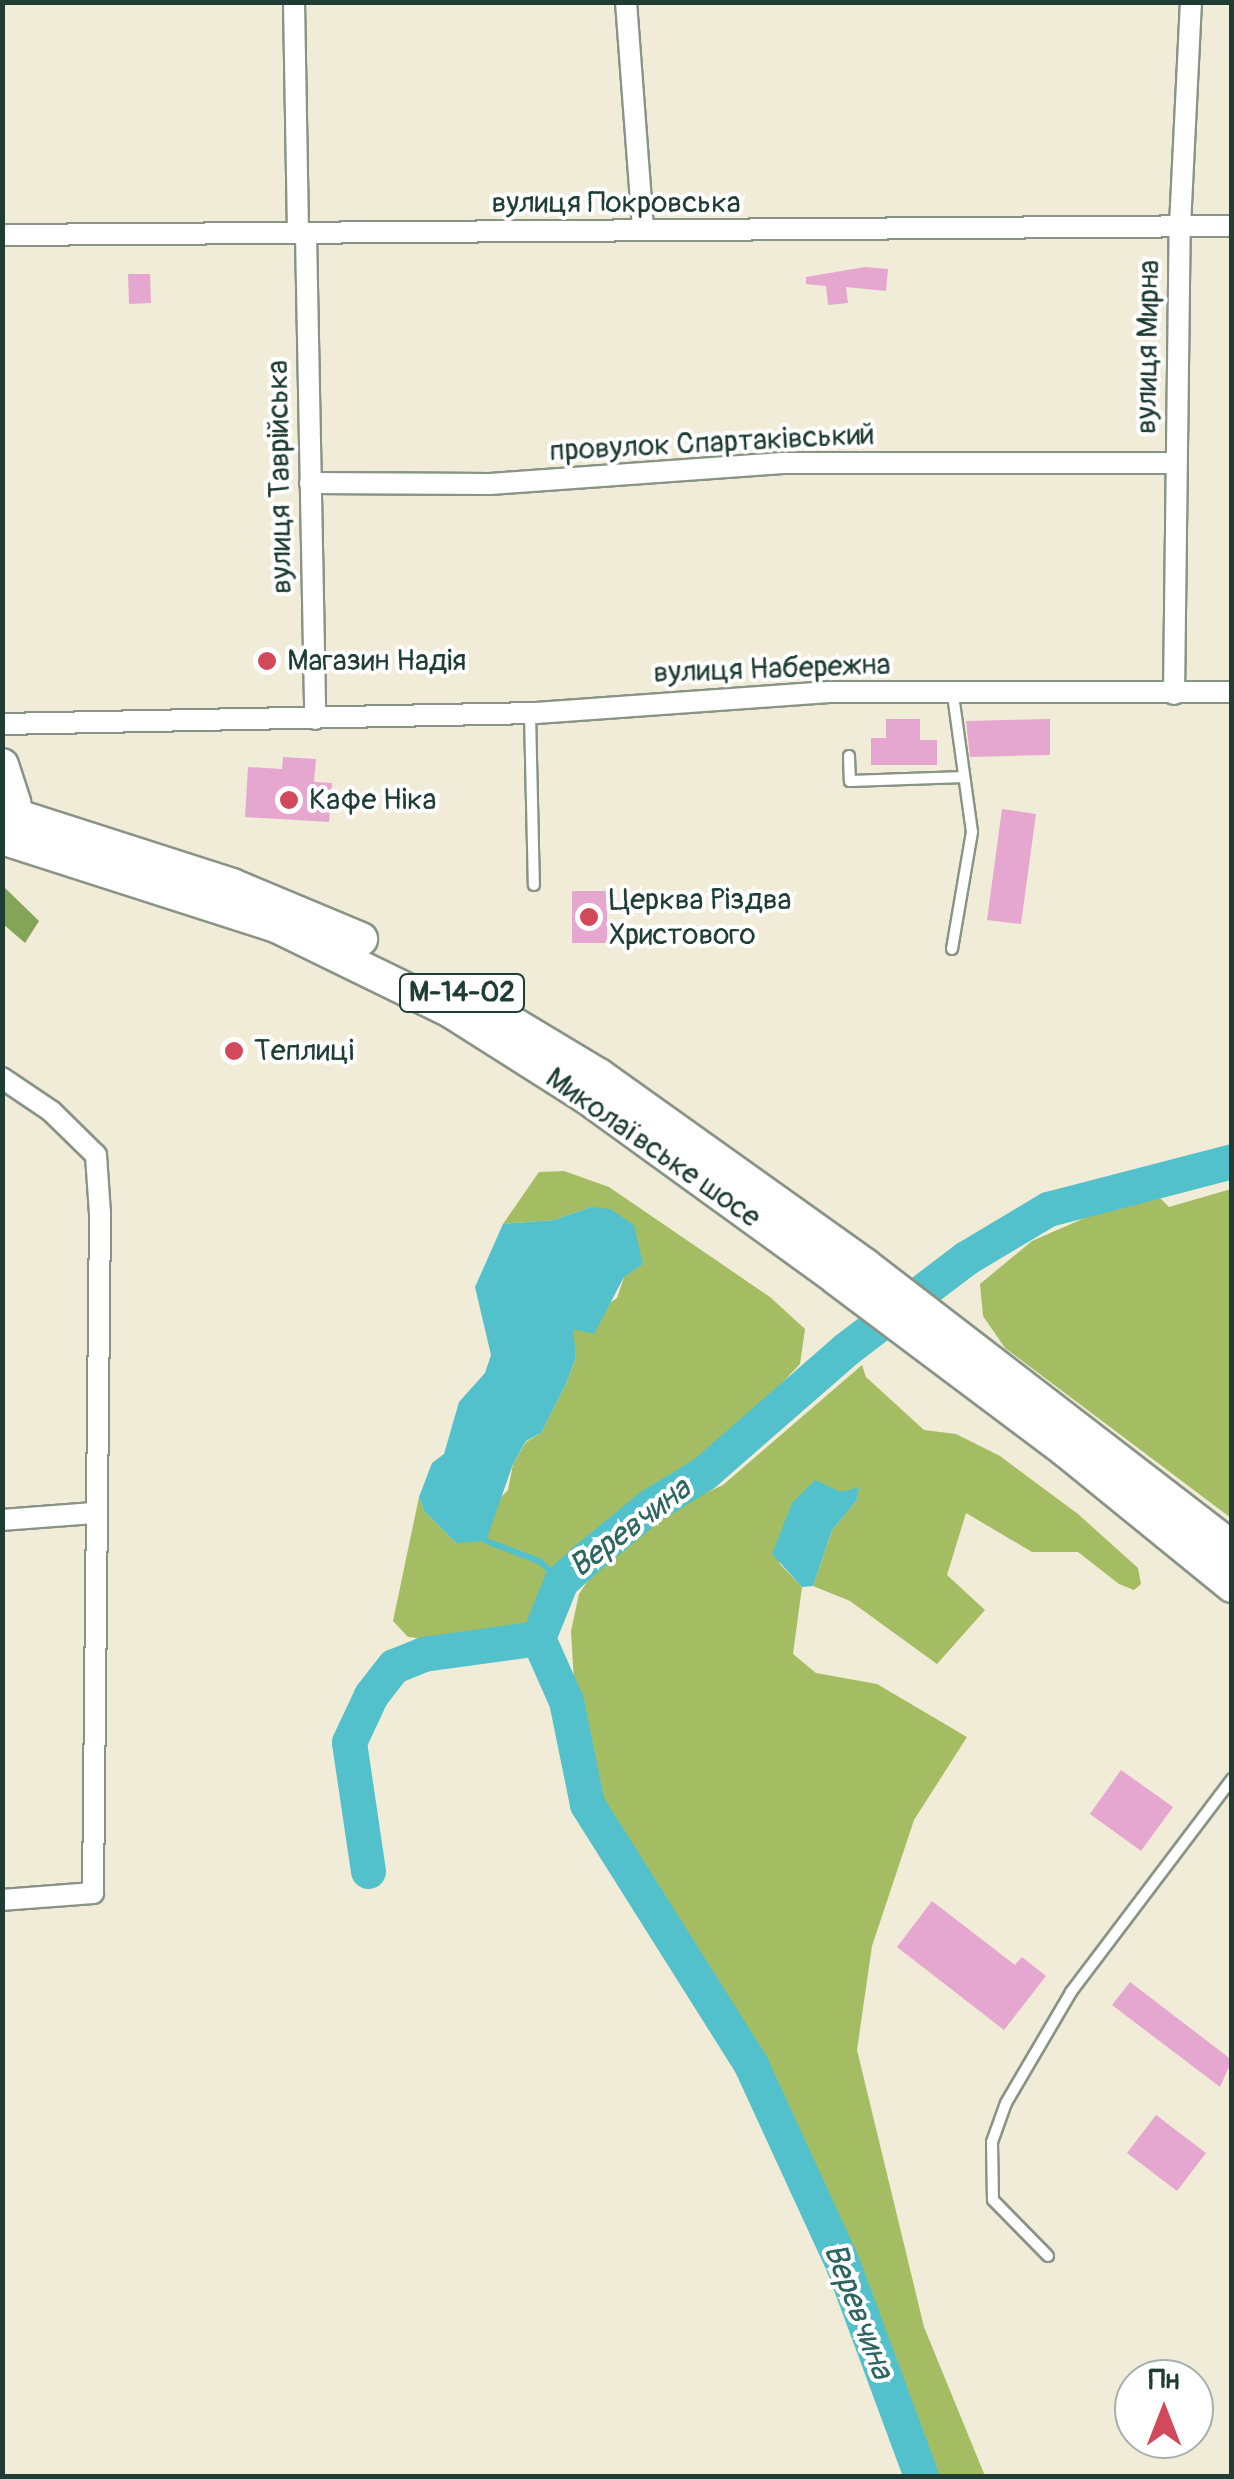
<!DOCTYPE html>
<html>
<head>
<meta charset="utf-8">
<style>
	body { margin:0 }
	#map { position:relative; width:1234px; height:2479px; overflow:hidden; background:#f1ecd7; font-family:Pangolin,sans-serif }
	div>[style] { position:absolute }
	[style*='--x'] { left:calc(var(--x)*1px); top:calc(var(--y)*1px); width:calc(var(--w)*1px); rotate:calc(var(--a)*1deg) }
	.green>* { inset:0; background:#a5bd62 }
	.forest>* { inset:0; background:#84a458 }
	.water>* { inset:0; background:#53c1cb }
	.stream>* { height:6px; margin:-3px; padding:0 3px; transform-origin:3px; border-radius:3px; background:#53c1cb }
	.river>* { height:35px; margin:-17.5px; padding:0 17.5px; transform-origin:17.5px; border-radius:17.5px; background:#53c1cb }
	.building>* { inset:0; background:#e5a7d0 }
	.roads { filter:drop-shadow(2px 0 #889486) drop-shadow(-2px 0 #889486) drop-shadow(0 2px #889486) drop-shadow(0 -2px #889486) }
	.service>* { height:10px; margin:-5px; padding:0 5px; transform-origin:5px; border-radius:5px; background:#fff }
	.minor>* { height:20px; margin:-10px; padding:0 10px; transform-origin:10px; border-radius:10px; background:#fff }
	.primary>* { height:32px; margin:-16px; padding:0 16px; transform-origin:16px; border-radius:16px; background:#fff }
	.dots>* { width:28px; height:28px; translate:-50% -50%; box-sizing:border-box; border:5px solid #fff; border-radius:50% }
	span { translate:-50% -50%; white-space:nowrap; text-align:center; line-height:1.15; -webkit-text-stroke:8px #fff; paint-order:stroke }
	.shield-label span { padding:2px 8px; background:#fff; border:2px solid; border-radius:8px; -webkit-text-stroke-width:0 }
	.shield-label { font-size:28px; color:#1f3d34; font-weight:700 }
	.street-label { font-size:30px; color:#1f3d34 }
	.poi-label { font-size:30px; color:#1f3d34 }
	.left { translate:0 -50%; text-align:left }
	.water-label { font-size:32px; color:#2f6561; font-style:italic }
	.frame { position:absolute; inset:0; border:5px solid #1f3d34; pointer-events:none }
	.north { position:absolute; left:1114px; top:2359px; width:100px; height:100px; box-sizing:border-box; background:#fff; border:2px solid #a5b1ae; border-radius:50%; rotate:0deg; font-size:28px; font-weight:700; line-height:40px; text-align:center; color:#1f3d34 }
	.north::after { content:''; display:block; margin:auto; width:35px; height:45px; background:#d1495b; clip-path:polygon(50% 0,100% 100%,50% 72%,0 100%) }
</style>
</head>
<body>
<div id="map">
	<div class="green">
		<div style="clip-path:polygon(564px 1171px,609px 1187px,770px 1297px,805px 1329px,800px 1364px,726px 1442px,565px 1559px,549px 1582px,540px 1622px,444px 1641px,408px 1637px,393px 1621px,419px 1497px,424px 1511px,456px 1543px,508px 1490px,513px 1464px,526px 1442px,541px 1433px,566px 1384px,576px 1357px,572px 1329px,617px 1298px,624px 1277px,591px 1207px,554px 1220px,503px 1224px,539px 1172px)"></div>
		<div style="clip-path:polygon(1151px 1189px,1169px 1207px,1231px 1189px,1231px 1518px,1005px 1348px,983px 1316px,980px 1284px,1032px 1241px)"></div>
		<div style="clip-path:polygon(862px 1365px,866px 1377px,924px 1430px,956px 1434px,1000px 1456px,1078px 1514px,1138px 1568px,1141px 1584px,1134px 1590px,1119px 1584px,1078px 1552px,1032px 1552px,966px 1513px,947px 1575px,985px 1610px,937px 1664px,850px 1601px,813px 1586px,832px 1530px,857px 1500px,858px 1487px,779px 1563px,802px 1587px,793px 1654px,816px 1673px,877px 1684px,967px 1737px,914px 1820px,872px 1946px,857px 2050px,924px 2327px,985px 2476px,912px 2476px,827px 2218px,741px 2061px,609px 1849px,575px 1699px,571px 1631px,579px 1594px,597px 1567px,688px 1501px,723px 1485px)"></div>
	</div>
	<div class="forest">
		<div style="clip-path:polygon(3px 886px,39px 921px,25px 943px,3px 924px)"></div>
	</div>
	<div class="water">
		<div style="clip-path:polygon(591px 1207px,610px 1209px,634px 1225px,643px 1264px,624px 1277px,594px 1334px,573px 1329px,576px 1357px,566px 1384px,541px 1433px,526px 1441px,513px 1464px,486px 1541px,456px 1543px,424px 1511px,419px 1497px,432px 1463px,444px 1454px,459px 1402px,485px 1373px,491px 1355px,475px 1287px,503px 1224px,554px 1220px)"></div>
		<div style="clip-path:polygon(815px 1480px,841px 1492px,859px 1487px,857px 1500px,832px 1530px,813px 1586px,802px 1587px,772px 1554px,792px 1503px)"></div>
	</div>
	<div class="stream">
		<div style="--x:486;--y:1541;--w:57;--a:20.7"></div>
		<div style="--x:539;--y:1561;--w:30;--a:42"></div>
	</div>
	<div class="river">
		<div style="--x:368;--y:1871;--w:130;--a:-98.4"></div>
		<div style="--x:349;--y:1742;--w:52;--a:-64.9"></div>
		<div style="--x:371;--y:1695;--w:37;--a:-52"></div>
		<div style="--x:394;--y:1666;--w:31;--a:-22"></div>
		<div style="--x:423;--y:1654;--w:116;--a:-7.9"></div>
		<div style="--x:921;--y:2476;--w:225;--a:-110.3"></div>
		<div style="--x:843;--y:2265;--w:222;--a:-114.7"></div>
		<div style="--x:750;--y:2063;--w:306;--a:-122.2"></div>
		<div style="--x:587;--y:1804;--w:105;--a:-101.5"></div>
		<div style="--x:566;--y:1701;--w:69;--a:-114"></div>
		<div style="--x:538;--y:1638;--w:61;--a:-68"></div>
		<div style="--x:561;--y:1581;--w:30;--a:-42"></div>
		<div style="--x:583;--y:1561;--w:87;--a:-39.4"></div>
		<div style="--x:650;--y:1506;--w:63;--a:-31.4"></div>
		<div style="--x:704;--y:1473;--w:189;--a:-41.1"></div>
		<div style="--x:846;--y:1349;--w:151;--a:-37.2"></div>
		<div style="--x:966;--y:1258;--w:96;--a:-30.9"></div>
		<div style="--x:1048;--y:1209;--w:190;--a:-14.6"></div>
	</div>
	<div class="building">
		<div style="clip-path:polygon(865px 267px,888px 269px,886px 291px,846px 287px,848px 303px,828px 305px,826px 286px,806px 284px,806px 277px)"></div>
		<div style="clip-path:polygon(128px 274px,150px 274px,151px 303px,129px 304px)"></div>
		<div style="clip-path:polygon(886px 719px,920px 719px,920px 740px,937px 740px,937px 765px,871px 765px,871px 738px,886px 738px)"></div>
		<div style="clip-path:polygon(1050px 719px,1050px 755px,970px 757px,966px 721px)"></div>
		<div style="clip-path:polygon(283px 757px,316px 759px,314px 782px,332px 783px,329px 822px,245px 817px,248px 767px,282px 769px)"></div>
		<div style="clip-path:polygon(1002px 809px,1036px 814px,1021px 924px,987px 920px)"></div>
		<div style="clip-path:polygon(572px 891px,607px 891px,607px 943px,572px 943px)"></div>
		<div style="clip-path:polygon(1121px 1770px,1173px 1807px,1141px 1851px,1090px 1814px)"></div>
		<div style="clip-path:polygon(932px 1901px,1015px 1965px,1022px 1957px,1046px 1976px,1004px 2030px,897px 1947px)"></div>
		<div style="clip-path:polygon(1130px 1982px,1232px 2060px,1220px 2087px,1112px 2005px)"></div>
		<div style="clip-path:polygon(1156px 2115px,1206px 2153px,1177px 2191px,1127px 2153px)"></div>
	</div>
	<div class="roads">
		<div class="service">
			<div style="--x:530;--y:714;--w:171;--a:88.7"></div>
			<div style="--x:849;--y:756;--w:25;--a:88"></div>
			<div style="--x:850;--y:781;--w:114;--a:-2"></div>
			<div style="--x:952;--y:949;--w:119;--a:-80.3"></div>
			<div style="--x:972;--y:832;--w:138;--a:-97.9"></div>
			<div style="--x:1048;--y:2256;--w:78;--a:-134.5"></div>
			<div style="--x:993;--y:2200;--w:58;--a:-91"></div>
			<div style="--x:992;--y:2142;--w:41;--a:-70.3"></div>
			<div style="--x:1006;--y:2103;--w:129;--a:-59.6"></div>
			<div style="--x:1071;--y:1992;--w:267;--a:-52.9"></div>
		</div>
		<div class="minor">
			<div style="--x:294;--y:2;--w:229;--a:89"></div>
			<div style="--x:626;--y:2;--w:228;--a:85.7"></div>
			<div style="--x:306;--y:234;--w:485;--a:88.9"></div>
			<div style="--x:2;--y:235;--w:1230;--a:-0.42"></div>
			<div style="--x:310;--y:483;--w:180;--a:0.3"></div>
			<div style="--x:490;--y:484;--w:297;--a:-4.1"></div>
			<div style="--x:786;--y:463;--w:390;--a:0"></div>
			<div style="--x:1174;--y:694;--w:468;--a:-89.3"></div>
			<div style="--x:1180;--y:226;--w:224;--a:-87.2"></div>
			<div style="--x:2;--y:724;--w:534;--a:-1.18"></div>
			<div style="--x:536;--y:713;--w:294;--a:-4.1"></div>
			<div style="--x:829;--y:692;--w:403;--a:0"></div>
			<div style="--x:2;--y:1078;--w:59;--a:34"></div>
			<div style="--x:51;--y:1111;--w:63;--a:44.4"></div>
			<div style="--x:96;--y:1155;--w:58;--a:86.1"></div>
			<div style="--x:100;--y:1213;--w:680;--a:90.59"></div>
			<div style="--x:93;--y:1893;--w:91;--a:175.6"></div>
			<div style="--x:2;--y:1520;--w:92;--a:-4.4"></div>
		</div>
		<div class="primary">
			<div style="--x:2;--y:765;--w:40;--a:72"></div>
			<div style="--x:14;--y:803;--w:23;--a:121"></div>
			<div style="--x:2;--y:811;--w:242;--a:17.8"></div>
			<div style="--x:232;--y:885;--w:140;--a:22.7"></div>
			<div style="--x:2;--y:838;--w:288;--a:17.8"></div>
			<div style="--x:276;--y:926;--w:196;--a:26"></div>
			<div style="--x:452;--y:1012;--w:159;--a:32.4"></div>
			<div style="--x:586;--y:1097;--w:310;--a:35.9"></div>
			<div style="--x:837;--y:1279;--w:286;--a:36.9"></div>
			<div style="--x:1066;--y:1451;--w:214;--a:39.1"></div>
			<div style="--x:474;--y:1000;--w:146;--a:31"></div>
			<div style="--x:599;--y:1075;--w:327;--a:35.5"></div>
			<div style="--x:865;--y:1265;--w:463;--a:37.6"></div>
		</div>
	</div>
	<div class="dots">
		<div style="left:267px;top:661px;background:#d1495b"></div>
		<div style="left:289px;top:800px;background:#d1495b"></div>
		<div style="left:589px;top:917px;background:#d1495b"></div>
		<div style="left:234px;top:1051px;background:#d1495b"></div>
	</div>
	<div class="shield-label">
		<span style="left:462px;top:993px">М-14-02</span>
	</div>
	<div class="street-label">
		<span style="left:616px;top:203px">вулиця Покровська</span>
		<span style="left:1148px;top:347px;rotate:-89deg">вулиця Мирна</span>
		<span style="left:712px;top:443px;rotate:-3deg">провулок Спартаківський</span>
		<span style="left:280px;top:477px;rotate:-91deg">вулиця Таврійська</span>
		<span style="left:772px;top:669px;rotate:-2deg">вулиця Набережна</span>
		<span style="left:653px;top:1148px;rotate:35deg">Миколаївське шосе</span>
	</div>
	<div class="poi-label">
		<span class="left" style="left:287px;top:661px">Магазин Надія</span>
		<span class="left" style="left:309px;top:800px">Кафе Ніка</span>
		<span class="left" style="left:609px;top:917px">Церква Різдва<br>Христового</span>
		<span class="left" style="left:254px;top:1051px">Теплиці</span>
	</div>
	<div class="water-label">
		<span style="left:630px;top:1528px;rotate:-37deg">Веревчина</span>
		<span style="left:858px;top:2311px;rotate:69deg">Веревчина</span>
	</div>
	<div class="frame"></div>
	<div class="north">Пн</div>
</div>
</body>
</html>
